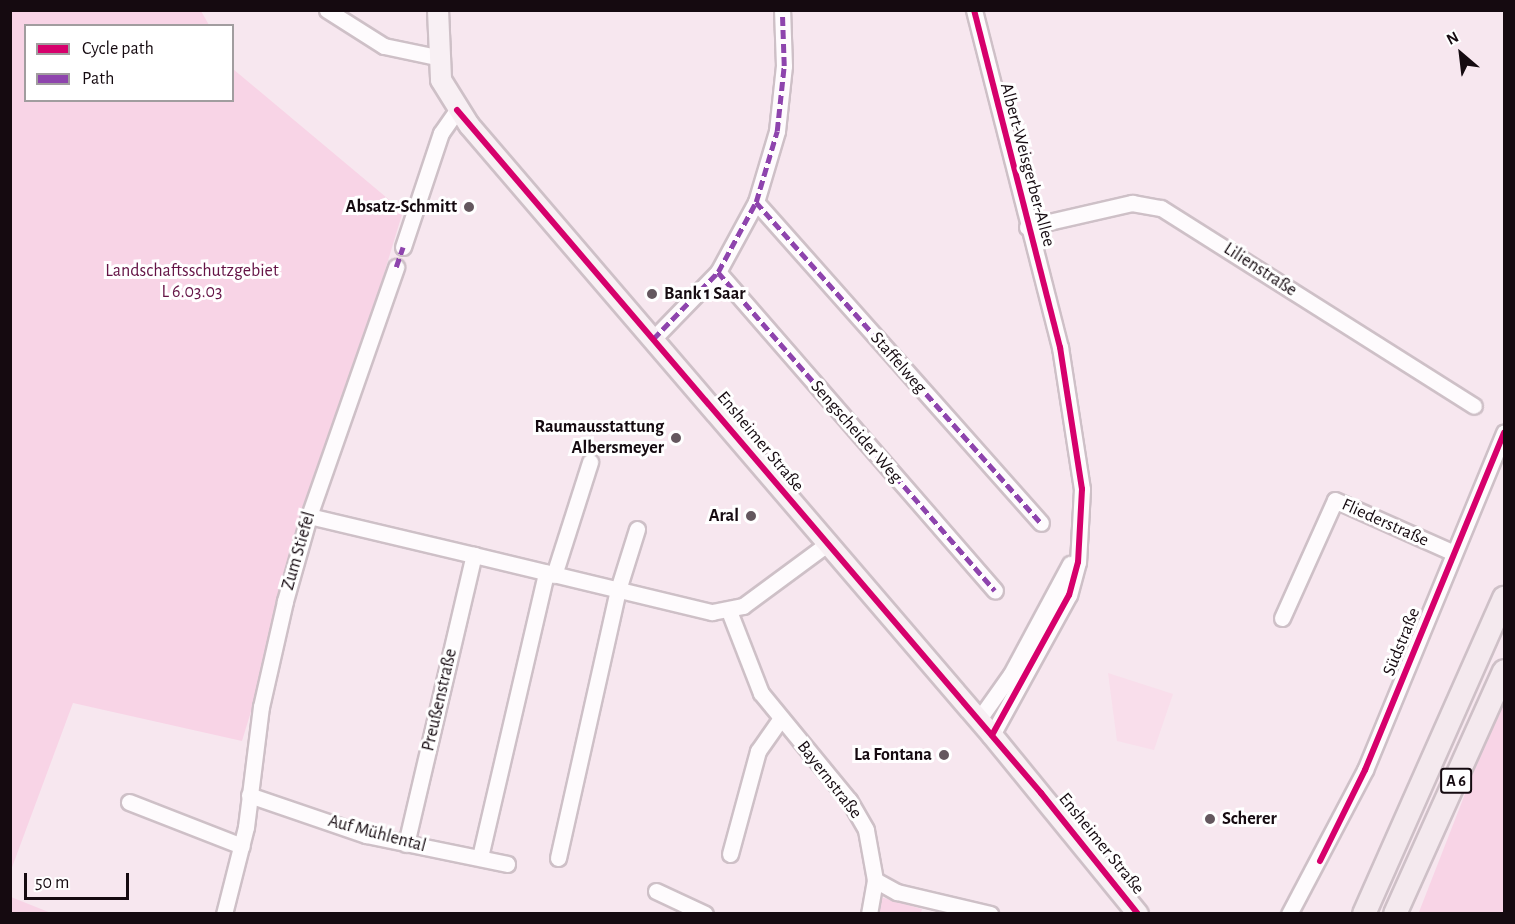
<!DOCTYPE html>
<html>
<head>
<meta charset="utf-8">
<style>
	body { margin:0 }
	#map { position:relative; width:1515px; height:924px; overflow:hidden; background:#f7e7ef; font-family:"Alegreya Sans",sans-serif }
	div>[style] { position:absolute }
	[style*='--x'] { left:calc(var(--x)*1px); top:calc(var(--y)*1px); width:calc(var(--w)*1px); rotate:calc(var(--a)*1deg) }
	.built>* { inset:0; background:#f9deeb }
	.green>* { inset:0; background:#f8d4e6 }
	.roads { filter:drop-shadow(2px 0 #cec0c7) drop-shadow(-2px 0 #cec0c7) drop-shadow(0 2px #cec0c7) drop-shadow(0 -2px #cec0c7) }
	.minor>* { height:15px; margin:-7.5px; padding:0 7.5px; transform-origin:7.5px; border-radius:7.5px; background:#fefbfd }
	.major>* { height:20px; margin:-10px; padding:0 10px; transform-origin:10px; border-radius:10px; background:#f8f0f4 }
	.highway>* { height:22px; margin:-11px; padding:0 11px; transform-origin:11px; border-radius:11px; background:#f4e9ee }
	.quiet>* { height:4.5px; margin-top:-2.25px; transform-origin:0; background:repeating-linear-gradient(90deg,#8e44ad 0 9px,transparent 0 13.5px) }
	.cycleway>* { height:6px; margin:-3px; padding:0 3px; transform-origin:3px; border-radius:3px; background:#d6006c }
	.dots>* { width:16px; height:16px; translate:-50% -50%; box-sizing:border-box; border:3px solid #fff; border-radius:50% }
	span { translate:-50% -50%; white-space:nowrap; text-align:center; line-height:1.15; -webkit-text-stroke:6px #fff; paint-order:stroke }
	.shield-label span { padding:2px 4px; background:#fff; border:2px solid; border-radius:4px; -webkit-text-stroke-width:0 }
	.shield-label { font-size:16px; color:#150a10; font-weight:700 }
	.street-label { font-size:18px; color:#150a10 }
	.poi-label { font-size:18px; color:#150a10; font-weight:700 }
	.right { translate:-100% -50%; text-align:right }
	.left { translate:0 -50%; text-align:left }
	.park-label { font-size:18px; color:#641345 }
	.frame { position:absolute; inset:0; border:12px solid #150a10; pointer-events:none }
	.legend { position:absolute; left:24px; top:24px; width:210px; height:78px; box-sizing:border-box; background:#fff; border:2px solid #a19d9f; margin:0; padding:8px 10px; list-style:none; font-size:18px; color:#150a10 }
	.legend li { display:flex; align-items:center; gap:12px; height:30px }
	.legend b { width:30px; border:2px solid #a19d9f }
	.north { position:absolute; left:1431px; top:24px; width:60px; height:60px; -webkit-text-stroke:4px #fff; paint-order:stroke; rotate:332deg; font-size:16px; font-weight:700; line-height:24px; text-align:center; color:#150a10 }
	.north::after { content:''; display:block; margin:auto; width:21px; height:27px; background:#150a10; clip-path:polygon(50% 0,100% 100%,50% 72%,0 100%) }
	.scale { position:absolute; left:24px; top:873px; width:105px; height:27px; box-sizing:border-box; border:3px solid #150a10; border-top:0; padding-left:8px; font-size:18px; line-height:21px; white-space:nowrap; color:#150a10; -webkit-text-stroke:4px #fff; paint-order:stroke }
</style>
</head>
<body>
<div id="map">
	<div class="built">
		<div style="clip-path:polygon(1108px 673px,1173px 694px,1154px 750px,1117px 741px)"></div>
	</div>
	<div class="green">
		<div style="clip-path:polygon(11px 11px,201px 11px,209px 25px,26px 26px,26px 100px,232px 100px,233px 69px,399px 208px,407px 198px,242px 741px,73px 703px,11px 870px)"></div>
		<div style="clip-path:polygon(1504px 694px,1504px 913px,1418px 914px,1419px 912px)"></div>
		<div style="clip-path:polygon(877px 896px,922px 909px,921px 913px,874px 914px)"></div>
		<div style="clip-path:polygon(10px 897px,11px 897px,51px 913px,11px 913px)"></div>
	</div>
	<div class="roads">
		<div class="minor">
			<div style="--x:327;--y:10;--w:67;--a:32.3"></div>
			<div style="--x:384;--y:46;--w:53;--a:11.9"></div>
			<div style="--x:974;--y:10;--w:348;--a:75.7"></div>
			<div style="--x:1060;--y:347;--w:144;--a:81.2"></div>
			<div style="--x:1082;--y:489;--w:73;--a:93.1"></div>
			<div style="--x:1078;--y:562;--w:34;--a:105"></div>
			<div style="--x:1069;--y:595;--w:160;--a:118.8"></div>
			<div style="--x:756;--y:202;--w:429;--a:48.4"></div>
			<div style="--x:1027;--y:227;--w:108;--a:-12.9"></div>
			<div style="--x:1132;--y:203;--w:29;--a:10"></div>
			<div style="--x:1161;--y:208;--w:370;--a:32.3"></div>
			<div style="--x:403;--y:247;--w:120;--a:-71.6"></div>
			<div style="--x:441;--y:133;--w:28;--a:-55"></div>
			<div style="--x:718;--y:272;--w:422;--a:49"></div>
			<div style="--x:653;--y:339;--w:93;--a:-45.9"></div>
			<div style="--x:718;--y:272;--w:80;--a:-61.5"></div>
			<div style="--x:756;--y:202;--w:74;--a:-73.5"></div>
			<div style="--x:777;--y:131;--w:65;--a:-83.9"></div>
			<div style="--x:784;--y:66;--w:56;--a:-92"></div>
			<div style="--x:309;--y:516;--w:170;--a:13.3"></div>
			<div style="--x:554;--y:575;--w:119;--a:-72.3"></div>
			<div style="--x:729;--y:611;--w:88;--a:68.7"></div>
			<div style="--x:761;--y:693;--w:139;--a:50.6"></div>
			<div style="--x:849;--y:800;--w:34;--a:60"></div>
			<div style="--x:866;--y:830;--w:51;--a:79.8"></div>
			<div style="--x:875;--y:880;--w:35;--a:100"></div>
			<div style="--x:1282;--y:618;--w:129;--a:-65.8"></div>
			<div style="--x:1335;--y:500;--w:130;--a:24"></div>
			<div style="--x:979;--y:719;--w:55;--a:-54.6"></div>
			<div style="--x:1011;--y:674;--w:125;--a:-61.8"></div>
			<div style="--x:249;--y:795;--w:124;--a:18.9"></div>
			<div style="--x:366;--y:835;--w:144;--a:11.6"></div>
			<div style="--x:129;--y:802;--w:121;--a:21.3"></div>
			<div style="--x:406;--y:844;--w:297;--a:-76.8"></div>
			<div style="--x:474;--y:555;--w:245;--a:13.5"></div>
			<div style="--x:712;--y:612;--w:32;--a:-11"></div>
			<div style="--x:743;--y:606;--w:104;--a:-36.4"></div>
			<div style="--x:730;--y:854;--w:107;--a:-74.8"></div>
			<div style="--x:758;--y:751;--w:38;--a:-55"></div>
			<div style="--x:480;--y:857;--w:292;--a:-76.9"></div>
			<div style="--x:558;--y:858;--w:271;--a:-77.4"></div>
			<div style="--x:617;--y:593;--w:67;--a:-72.6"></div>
			<div style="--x:875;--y:880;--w:25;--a:29"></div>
			<div style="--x:897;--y:892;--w:96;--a:13.3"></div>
			<div style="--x:656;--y:891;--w:54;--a:25.1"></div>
			<div style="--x:224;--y:914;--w:90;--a:-75.8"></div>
			<div style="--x:246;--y:827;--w:121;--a:-82.9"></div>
			<div style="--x:261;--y:707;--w:109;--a:-77.2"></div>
			<div style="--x:285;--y:601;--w:88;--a:-74.2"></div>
			<div style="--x:309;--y:516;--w:264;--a:-70.7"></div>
			<div style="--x:1289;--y:914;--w:163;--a:-62.2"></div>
			<div style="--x:1365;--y:770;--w:365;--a:-67.6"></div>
		</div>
		<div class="major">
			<div style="--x:438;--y:10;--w:70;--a:87.5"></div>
			<div style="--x:441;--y:80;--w:53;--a:58.1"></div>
			<div style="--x:469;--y:125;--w:804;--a:49.39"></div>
			<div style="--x:992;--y:735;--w:231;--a:50.8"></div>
		</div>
		<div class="highway">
			<div style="--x:1364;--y:914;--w:346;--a:-66.1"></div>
			<div style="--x:1395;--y:914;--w:266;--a:-65.8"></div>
		</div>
	</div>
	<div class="quiet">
		<div style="--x:756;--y:202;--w:429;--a:48.4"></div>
		<div style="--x:396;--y:267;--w:21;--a:-71"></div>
		<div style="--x:718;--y:272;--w:422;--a:49"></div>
		<div style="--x:653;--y:339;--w:93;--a:-45.9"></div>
		<div style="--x:718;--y:272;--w:80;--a:-61.5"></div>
		<div style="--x:756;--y:202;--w:74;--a:-73.5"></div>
		<div style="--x:777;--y:131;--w:65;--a:-83.9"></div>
		<div style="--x:784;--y:66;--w:56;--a:-92"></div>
	</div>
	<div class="cycleway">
		<div style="--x:974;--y:10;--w:348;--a:75.7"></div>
		<div style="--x:1060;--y:347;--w:144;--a:81.2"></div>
		<div style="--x:1082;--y:489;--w:73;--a:93.1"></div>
		<div style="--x:1078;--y:562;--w:34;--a:105"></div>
		<div style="--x:1069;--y:595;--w:160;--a:118.8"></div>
		<div style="--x:457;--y:110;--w:899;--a:49.47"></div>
		<div style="--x:1041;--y:793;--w:155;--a:51.3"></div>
		<div style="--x:1320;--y:861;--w:102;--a:-63.7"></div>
		<div style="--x:1365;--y:770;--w:365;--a:-67.6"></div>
	</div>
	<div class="dots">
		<div style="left:469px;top:207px;background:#64575e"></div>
		<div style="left:652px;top:294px;background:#64575e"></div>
		<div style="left:676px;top:438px;background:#64575e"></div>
		<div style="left:751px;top:516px;background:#64575e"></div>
		<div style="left:944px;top:755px;background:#64575e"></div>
		<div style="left:1210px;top:819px;background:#64575e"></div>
	</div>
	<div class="shield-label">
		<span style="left:1456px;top:781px">A 6</span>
	</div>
	<div class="street-label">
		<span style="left:1027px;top:165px;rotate:75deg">Albert-Weisgerber-Allee</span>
		<span style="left:1260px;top:270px;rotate:33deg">Lilienstraße</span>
		<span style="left:898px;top:363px;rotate:49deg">Staffelweg</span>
		<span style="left:856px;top:432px;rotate:49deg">Sengscheider Weg</span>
		<span style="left:760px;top:442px;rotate:50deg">Ensheimer Straße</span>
		<span style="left:1385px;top:523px;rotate:24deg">Fliederstraße</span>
		<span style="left:299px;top:551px;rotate:-74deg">Zum Stiefel</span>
		<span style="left:1402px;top:642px;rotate:-68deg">Südstraße</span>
		<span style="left:440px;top:700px;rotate:-77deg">Preußenstraße</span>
		<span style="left:829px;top:780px;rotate:52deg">Bayernstraße</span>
		<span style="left:377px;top:834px;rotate:15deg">Auf Mühlental</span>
		<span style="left:1101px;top:844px;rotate:51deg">Ensheimer Straße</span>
	</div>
	<div class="poi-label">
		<span class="right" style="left:457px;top:207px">Absatz-Schmitt</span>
		<span class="left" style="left:664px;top:294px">Bank 1 Saar</span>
		<span class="right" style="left:664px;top:438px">Raumausstattung<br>Albersmeyer</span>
		<span class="right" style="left:739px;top:516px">Aral</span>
		<span class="right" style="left:932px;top:755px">La Fontana</span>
		<span class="left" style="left:1222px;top:819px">Scherer</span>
	</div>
	<div class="park-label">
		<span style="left:192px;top:282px">Landschaftsschutzgebiet<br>L 6.03.03</span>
	</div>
	<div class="frame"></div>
	<ul class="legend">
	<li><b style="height:8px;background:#d6006c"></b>Cycle path</li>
	<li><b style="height:8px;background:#8e44ad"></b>Path</li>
	</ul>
	<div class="north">N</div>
	<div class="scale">50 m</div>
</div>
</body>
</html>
